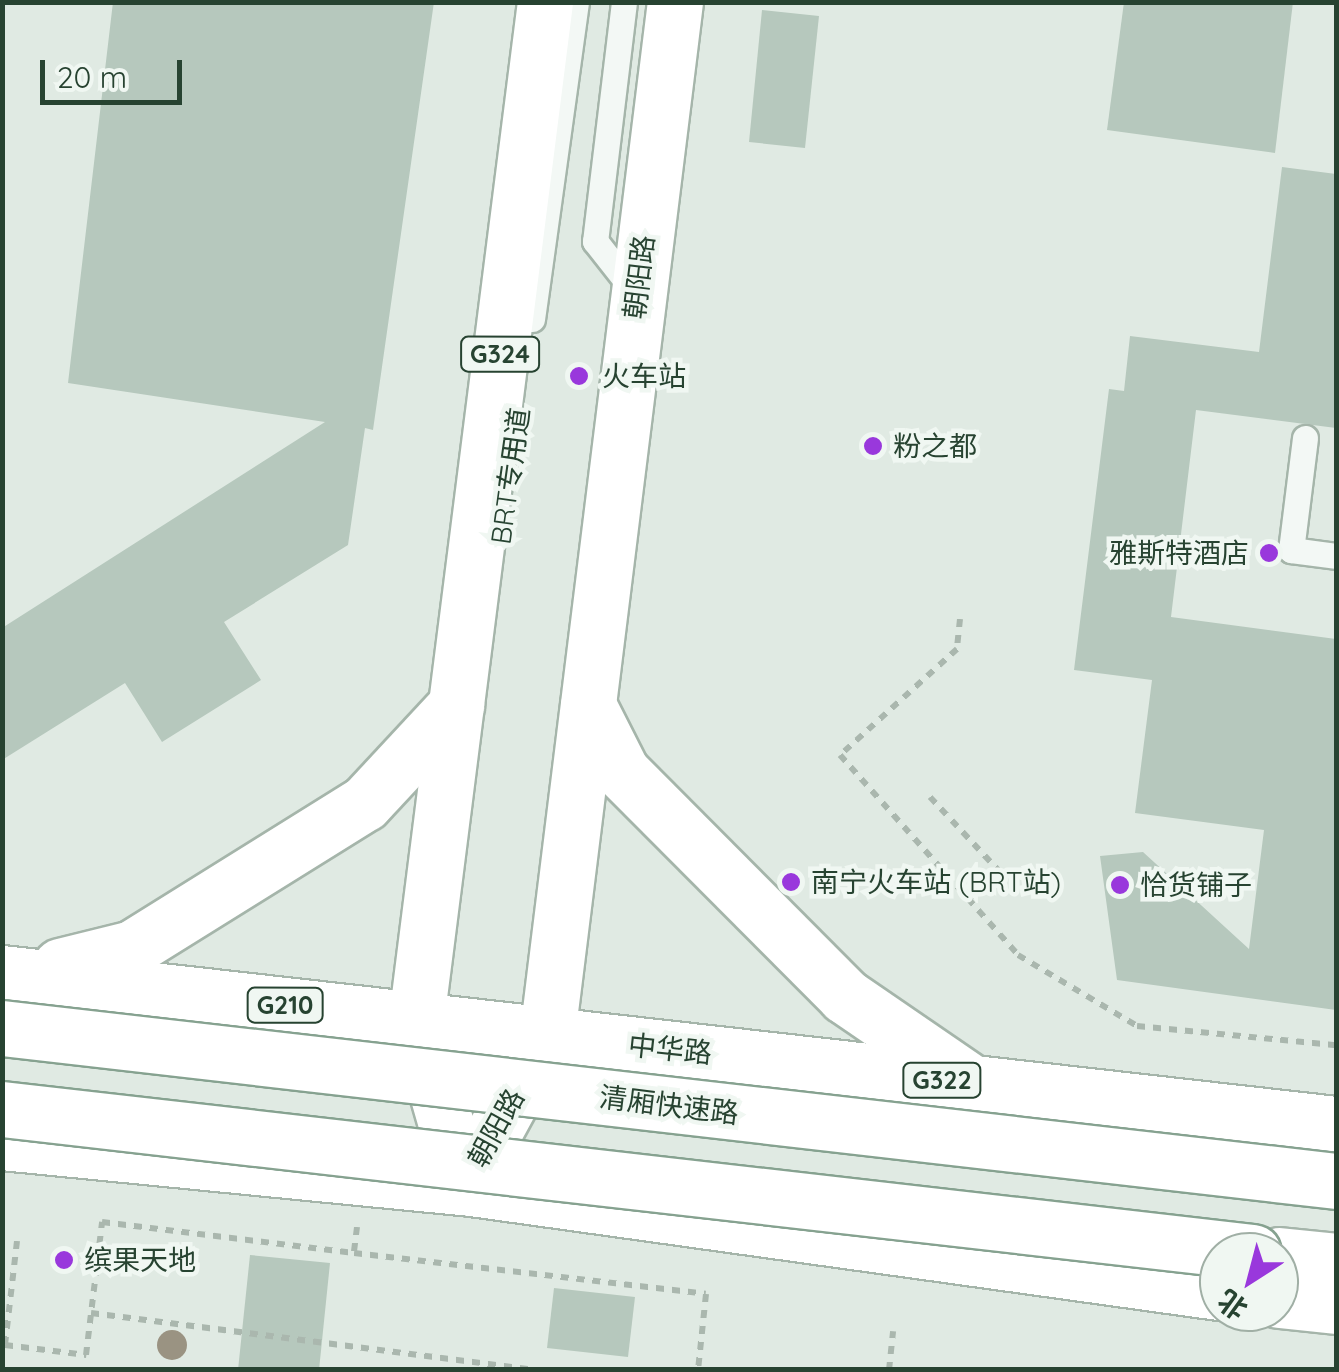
<!DOCTYPE html>
<html>
<head>
<meta charset="utf-8">
<style>
	body { margin:0 }
	#map { position:relative; width:1339px; height:1372px; overflow:hidden; background:#e0eae3; font-family:Quicksand,"Noto Sans SC",sans-serif }
	div>[style] { position:absolute }
	[style*='--x'] { left:calc(var(--x)*1px); top:calc(var(--y)*1px); width:calc(var(--w)*1px); rotate:calc(var(--a)*1deg) }
	.building>* { inset:0; background:#b6c8bd }
	.path>* { height:6px; margin-top:-3px; transform-origin:0; background:repeating-linear-gradient(90deg,#aab7ae 0 8px,transparent 0 16px) }
	.roads { filter:drop-shadow(2px 0 #a5b5aa) drop-shadow(-2px 0 #a5b5aa) drop-shadow(0 2px #a5b5aa) drop-shadow(0 -2px #a5b5aa) }
	.lane>* { height:25px; margin:-12.5px; padding:0 12.5px; transform-origin:12.5px; border-radius:12.5px; background:#f3f8f5 }
	.primary>* { height:55px; margin:-27.5px; padding:0 27.5px; transform-origin:27.5px; border-radius:27.5px; background:#fff }
	.highway>* { height:55px; margin:-27.5px; padding:0 27.5px; transform-origin:27.5px; border-radius:27.5px; background:#fff }
	.bridges { filter:drop-shadow(2px 0 #86a290) drop-shadow(-2px 0 #86a290) drop-shadow(0 2px #86a290) drop-shadow(0 -2px #86a290) }
	.highway-bridge>* { height:55px; margin:-27.5px; padding:0 27.5px; transform-origin:27.5px; border-radius:27.5px; background:#fff }
	.trees>* { width:30px; height:30px; margin:-15px; border-radius:50%; background:#9a9382 }
	.dots>* { width:28px; height:28px; translate:-50% -50%; box-sizing:border-box; border:5px solid #f0f7f2; border-radius:50% }
	span { translate:-50% -50%; white-space:nowrap; text-align:center; line-height:1.15; -webkit-text-stroke:9px #f0f7f2; paint-order:stroke }
	.shield-label span { padding:2px 8px; background:#f0f7f2; border:2px solid; border-radius:8px; -webkit-text-stroke-width:0 }
	.shield-label { font-size:25px; color:#274331; font-weight:700 }
	.street-label { font-size:28px; color:#274331 }
	.poi-label { font-size:28px; color:#274331 }
	.left { translate:0 -50%; text-align:left }
	.right { translate:-100% -50%; text-align:right }
	.frame { position:absolute; inset:0; border:5px solid #274331; pointer-events:none }
	.north { position:absolute; left:1199px; top:1232px; width:100px; height:100px; box-sizing:border-box; background:#f0f7f2; border:2px solid #a0afa5; border-radius:50%; rotate:216deg; font-size:28px; font-weight:700; line-height:40px; text-align:center; color:#274331 }
	.north::after { content:''; display:block; margin:auto; width:35px; height:45px; background:#9938dc; clip-path:polygon(50% 0,100% 100%,50% 72%,0 100%) }
	.scale { position:absolute; left:40px; top:60px; width:142px; height:45px; box-sizing:border-box; border:5px solid #274331; border-top:0; padding-left:12px; font-size:30px; line-height:35px; white-space:nowrap; color:#274331; -webkit-text-stroke:8px #f0f7f2; paint-order:stroke }
</style>
</head>
<body>
<div id="map">
	<div class="building">
		<div style="clip-path:polygon(113px 2px,434px 2px,373px 430px,365px 428px,348px 545px,224px 622px,261px 680px,162px 742px,125px 683px,2px 760px,2px 628px,325px 422px,68px 383px)"></div>
		<div style="clip-path:polygon(1124px 2px,1293px 2px,1275px 153px,1107px 130px)"></div>
		<div style="clip-path:polygon(762px 10px,819px 16px,805px 148px,749px 142px)"></div>
		<div style="clip-path:polygon(1282px 167px,1336px 174px,1336px 428px,1196px 410px,1171px 617px,1336px 639px,1336px 1010px,1117px 980px,1100px 856px,1143px 852px,1249px 949px,1264px 830px,1135px 813px,1152px 680px,1074px 670px,1109px 389px,1124px 391px,1130px 336px,1259px 352px)"></div>
		<div style="clip-path:polygon(250px 1255px,330px 1263px,319px 1370px,238px 1370px)"></div>
		<div style="clip-path:polygon(554px 1288px,635px 1297px,628px 1357px,547px 1348px)"></div>
	</div>
	<div class="path">
		<div style="--x:960;--y:619;--w:30;--a:96"></div>
		<div style="--x:957;--y:649;--w:158;--a:137.8"></div>
		<div style="--x:840;--y:755;--w:268;--a:48.3"></div>
		<div style="--x:1018;--y:955;--w:139;--a:30.8"></div>
		<div style="--x:1137;--y:1026;--w:200;--a:5.5"></div>
		<div style="--x:930;--y:797;--w:101;--a:47"></div>
		<div style="--x:999;--y:871;--w:41;--a:137"></div>
		<div style="--x:357;--y:1227;--w:26;--a:97"></div>
		<div style="--x:354;--y:1253;--w:354;--a:6.6"></div>
		<div style="--x:706;--y:1294;--w:76;--a:96"></div>
		<div style="--x:17;--y:1241;--w:105;--a:96.6"></div>
		<div style="--x:5;--y:1345;--w:82;--a:7"></div>
		<div style="--x:86;--y:1355;--w:134;--a:-83.1"></div>
		<div style="--x:102;--y:1222;--w:254;--a:7"></div>
		<div style="--x:91;--y:1313;--w:452;--a:7.3"></div>
		<div style="--x:889;--y:1370;--w:39;--a:-84"></div>
	</div>
	<div class="roads">
		<div class="lane">
			<div style="--x:624;--y:2;--w:241;--a:96.9"></div>
			<div style="--x:595;--y:241;--w:65;--a:51.9"></div>
			<div style="--x:532;--y:319;--w:320;--a:-82.1"></div>
			<div style="--x:1305;--y:438;--w:113;--a:97.1"></div>
			<div style="--x:1291;--y:550;--w:45;--a:7.6"></div>
		</div>
		<div class="primary">
			<div style="--x:464;--y:1187;--w:173;--a:-61.4"></div>
			<div style="--x:547;--y:1035;--w:1041;--a:-82.94"></div>
			<div style="--x:464;--y:1187;--w:174;--a:-106"></div>
			<div style="--x:416;--y:1020;--w:1026;--a:-82.78"></div>
		</div>
		<div class="highway">
			<div style="--x:588;--y:705;--w:75;--a:63.1"></div>
			<div style="--x:622;--y:772;--w:316;--a:45.1"></div>
			<div style="--x:845;--y:996;--w:147;--a:34.4"></div>
			<div style="--x:60;--y:966;--w:74;--a:-14"></div>
			<div style="--x:132;--y:948;--w:274;--a:-31.9"></div>
			<div style="--x:365;--y:803;--w:134;--a:-47.1"></div>
			<div style="--x:2;--y:973;--w:1343;--a:6.46"></div>
			<div style="--x:2;--y:1142;--w:464;--a:5.6"></div>
			<div style="--x:464;--y:1187;--w:762;--a:7.92"></div>
			<div style="--x:1279;--y:1255;--w:57;--a:6"></div>
			<div style="--x:1279;--y:1300;--w:57;--a:6"></div>
		</div>
	</div>
	<div class="bridges">
		<div class="highway-bridge">
			<div style="--x:2;--y:1028;--w:1343;--a:6.54"></div>
			<div style="--x:2;--y:1109;--w:1259;--a:6.52"></div>
		</div>
	</div>
	<div class="trees">
		<div style="left:172px;top:1345px"></div>
	</div>
	<div class="dots">
		<div style="left:579px;top:376px;background:#9938dc"></div>
		<div style="left:873px;top:446px;background:#9938dc"></div>
		<div style="left:1269px;top:553px;background:#9938dc"></div>
		<div style="left:791px;top:882px;background:#9938dc"></div>
		<div style="left:1120px;top:885px;background:#9938dc"></div>
		<div style="left:64px;top:1260px;background:#9938dc"></div>
	</div>
	<div class="shield-label">
		<span style="left:500px;top:354px">G324</span>
		<span style="left:285px;top:1005px">G210</span>
		<span style="left:942px;top:1080px">G322</span>
	</div>
	<div class="street-label">
		<span style="left:639px;top:277px;rotate:-83deg">朝阳路</span>
		<span style="left:510px;top:476px;rotate:-82deg">BRT专用道</span>
		<span style="left:670px;top:1049px;rotate:6deg">中华路</span>
		<span style="left:669px;top:1105px;rotate:7deg">清厢快速路</span>
		<span style="left:496px;top:1128px;rotate:-61deg">朝阳路</span>
	</div>
	<div class="poi-label">
		<span class="left" style="left:602px;top:376px">火车站</span>
		<span class="left" style="left:893px;top:446px">粉之都</span>
		<span class="right" style="left:1249px;top:553px">雅斯特酒店</span>
		<span class="left" style="left:811px;top:882px">南宁火车站 (BRT站)</span>
		<span class="left" style="left:1140px;top:885px">恰货铺子</span>
		<span class="left" style="left:84px;top:1260px">缤果天地</span>
	</div>
	<div class="frame"></div>
	<div class="north">北</div>
	<div class="scale">20 m</div>
</div>
</body>
</html>
